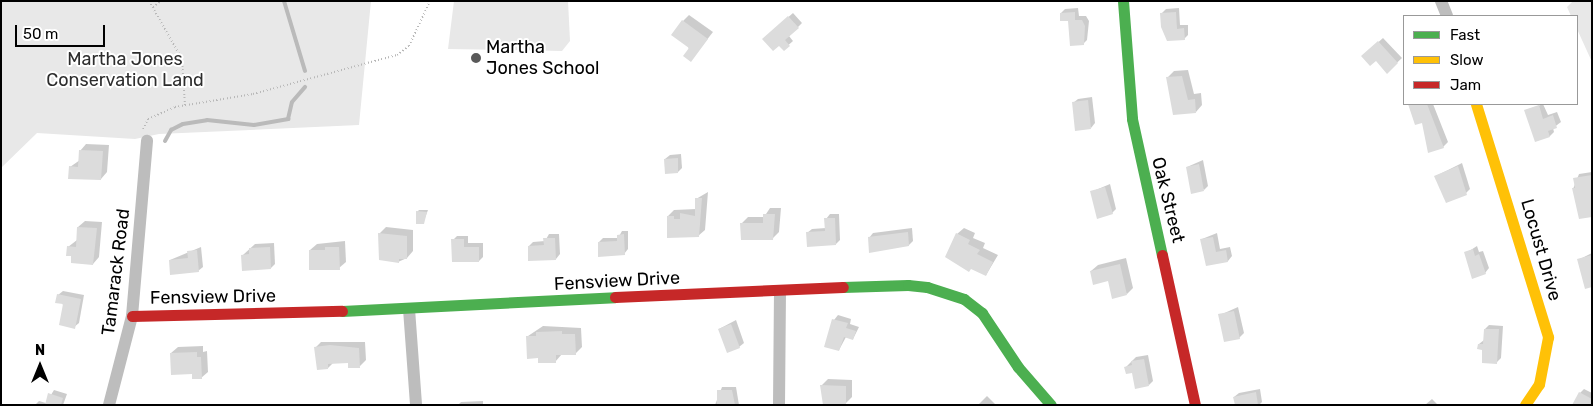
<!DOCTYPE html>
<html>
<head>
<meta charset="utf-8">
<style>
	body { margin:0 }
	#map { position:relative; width:1593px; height:406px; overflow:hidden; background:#fff; font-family:Rubik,sans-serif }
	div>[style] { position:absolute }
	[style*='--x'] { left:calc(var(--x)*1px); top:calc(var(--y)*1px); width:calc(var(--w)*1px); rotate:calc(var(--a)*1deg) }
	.green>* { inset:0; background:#e8e8e8 }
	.shadow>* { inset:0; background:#0003 }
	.stream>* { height:4px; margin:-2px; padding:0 2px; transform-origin:2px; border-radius:2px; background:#bababa }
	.building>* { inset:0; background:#dcdcdc }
	.path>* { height:2px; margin-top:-1px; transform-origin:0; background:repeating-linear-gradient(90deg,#b8b8b8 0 1px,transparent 0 3.5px) }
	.street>* { height:12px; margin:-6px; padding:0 6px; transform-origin:6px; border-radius:6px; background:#bdbdbd }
	.fast>* { height:11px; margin:-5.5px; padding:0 5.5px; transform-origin:5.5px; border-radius:5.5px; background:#4caf50 }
	.slow>* { height:11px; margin:-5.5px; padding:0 5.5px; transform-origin:5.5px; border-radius:5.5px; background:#ffc107 }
	.jam>* { height:11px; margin:-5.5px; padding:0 5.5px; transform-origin:5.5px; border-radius:5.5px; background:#c62828 }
	.dots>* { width:14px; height:14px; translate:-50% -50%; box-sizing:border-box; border:2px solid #fff; border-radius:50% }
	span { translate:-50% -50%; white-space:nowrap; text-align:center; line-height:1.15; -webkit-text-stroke:4px #fff; paint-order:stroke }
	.poi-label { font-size:18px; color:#000 }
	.left { translate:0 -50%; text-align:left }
	.park-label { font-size:18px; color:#2d2d2d }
	.street-label { font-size:18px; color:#000 }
	.frame { position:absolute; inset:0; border:2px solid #000; pointer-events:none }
	.legend { position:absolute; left:1403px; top:15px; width:175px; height:90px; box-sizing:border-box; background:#fff; border:1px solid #999; margin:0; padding:6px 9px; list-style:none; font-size:15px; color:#000 }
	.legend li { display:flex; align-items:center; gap:10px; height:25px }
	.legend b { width:25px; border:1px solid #999 }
	.north { position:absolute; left:15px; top:341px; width:50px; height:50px; -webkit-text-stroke:4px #fff; paint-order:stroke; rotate:0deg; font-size:14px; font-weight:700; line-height:20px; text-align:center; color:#000 }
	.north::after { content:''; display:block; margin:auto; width:18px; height:22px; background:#000; clip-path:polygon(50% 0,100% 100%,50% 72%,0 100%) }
	.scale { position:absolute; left:15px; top:25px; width:90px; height:22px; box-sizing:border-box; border:2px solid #000; border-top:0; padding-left:6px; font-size:15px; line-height:18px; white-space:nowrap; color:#000; -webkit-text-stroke:4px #fff; paint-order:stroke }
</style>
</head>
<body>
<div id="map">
	<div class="green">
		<div style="clip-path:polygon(1px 1px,371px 1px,359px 125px,159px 134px,135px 139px,37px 133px,1px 168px)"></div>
		<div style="clip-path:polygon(454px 1px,568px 1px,570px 41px,562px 51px,448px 49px)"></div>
		<div style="clip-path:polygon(1573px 1px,1592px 1px,1592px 62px,1577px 29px,1577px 16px,1571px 16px,1567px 7px)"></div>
	</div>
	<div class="shadow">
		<div style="clip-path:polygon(1078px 8px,1079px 16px,1086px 16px,1089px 21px,1087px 40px,1083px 44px,1069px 19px,1061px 13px,1065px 9px)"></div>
		<div style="clip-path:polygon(1179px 8px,1180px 25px,1188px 25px,1188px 35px,1184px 39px,1162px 13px,1166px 9px)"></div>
		<div style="clip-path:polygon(793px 13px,802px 23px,789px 36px,793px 41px,784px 49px,768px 35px)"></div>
		<div style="clip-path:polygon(689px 15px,713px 32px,691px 60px,683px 21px)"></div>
		<div style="clip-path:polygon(1383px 38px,1402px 58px,1387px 72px,1376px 59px,1363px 56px)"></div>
		<div style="clip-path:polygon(1188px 70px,1194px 94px,1201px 93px,1202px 105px,1196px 112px,1167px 78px,1174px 71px)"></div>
		<div style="clip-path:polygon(1092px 97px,1095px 123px,1091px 128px,1073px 103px,1078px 99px)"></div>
		<div style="clip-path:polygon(1410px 104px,1433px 104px,1448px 142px,1443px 147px,1423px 122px,1416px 124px)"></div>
		<div style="clip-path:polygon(1543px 104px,1548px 115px,1557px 112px,1561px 122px,1553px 128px,1554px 132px,1550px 136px,1536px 141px,1525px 111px)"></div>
		<div style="clip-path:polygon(86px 144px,109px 145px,107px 172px,101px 179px,70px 167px,80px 160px,80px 151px)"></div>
		<div style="clip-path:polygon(681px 154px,682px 168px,678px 172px,665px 159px,670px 155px)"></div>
		<div style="clip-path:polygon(1203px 160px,1208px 186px,1204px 190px,1187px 167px)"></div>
		<div style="clip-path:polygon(1462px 163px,1470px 189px,1466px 193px,1436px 176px)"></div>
		<div style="clip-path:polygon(1592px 172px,1592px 216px,1573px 189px,1579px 174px)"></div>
		<div style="clip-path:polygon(1110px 184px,1116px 209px,1112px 213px,1091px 192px)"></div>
		<div style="clip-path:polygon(708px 192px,705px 230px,698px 236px,668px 216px,674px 210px,696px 209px,696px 199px)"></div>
		<div style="clip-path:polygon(770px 208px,781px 208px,779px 232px,772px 239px,742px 223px,748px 217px,764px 217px)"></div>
		<div style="clip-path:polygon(419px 210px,428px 210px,423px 223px,417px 212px)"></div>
		<div style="clip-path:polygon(830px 214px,839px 214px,840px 240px,836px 244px,807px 233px,812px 229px,826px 228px,826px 219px)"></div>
		<div style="clip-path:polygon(85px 221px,102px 222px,99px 257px,93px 264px,72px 255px,68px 247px,77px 240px,78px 227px)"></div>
		<div style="clip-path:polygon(386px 227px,413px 230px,413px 251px,407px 258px,398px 262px,379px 234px)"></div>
		<div style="clip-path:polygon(912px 228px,913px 241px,909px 245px,869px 238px,873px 233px)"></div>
		<div style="clip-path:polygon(964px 228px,975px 233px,973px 238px,985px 243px,983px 248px,998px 255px,986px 275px,957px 234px)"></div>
		<div style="clip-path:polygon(622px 231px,628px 231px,628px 249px,624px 254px,599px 242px,603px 238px,618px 238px)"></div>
		<div style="clip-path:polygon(1217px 233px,1220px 249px,1230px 247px,1232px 256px,1228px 261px,1207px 265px,1202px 239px)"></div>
		<div style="clip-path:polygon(549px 234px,559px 234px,560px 254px,556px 259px,529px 246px,533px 242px,545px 241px)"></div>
		<div style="clip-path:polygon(457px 236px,468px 236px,468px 243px,483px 243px,483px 257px,479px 261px,453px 240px)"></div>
		<div style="clip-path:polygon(345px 241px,346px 262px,339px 268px,310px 250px,317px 244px)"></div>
		<div style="clip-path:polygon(274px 243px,275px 264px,271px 268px,243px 255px,255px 244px)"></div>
		<div style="clip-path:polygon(1477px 246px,1479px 252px,1483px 251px,1489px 268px,1485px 273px,1466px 253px)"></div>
		<div style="clip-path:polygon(201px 247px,203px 267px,198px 271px,170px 260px)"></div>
		<div style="clip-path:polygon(1592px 253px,1592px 286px,1578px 260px)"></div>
		<div style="clip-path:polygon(1126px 258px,1133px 288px,1127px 294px,1109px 280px,1091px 271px,1098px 265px)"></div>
		<div style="clip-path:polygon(63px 291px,84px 295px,79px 323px,74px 327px,58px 295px)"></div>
		<div style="clip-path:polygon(1238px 307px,1244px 333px,1239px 338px,1220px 315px)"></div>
		<div style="clip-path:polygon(838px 315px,851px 319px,850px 324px,859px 327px,853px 339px,846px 337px,839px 350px,834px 320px)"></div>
		<div style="clip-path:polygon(736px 320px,744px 343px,739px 347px,719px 329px)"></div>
		<div style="clip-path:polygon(1489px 325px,1503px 326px,1501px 358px,1497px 362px,1479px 344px,1484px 340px,1485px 329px)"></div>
		<div style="clip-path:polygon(543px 326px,581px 328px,582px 347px,575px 354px,562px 354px,555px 362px,528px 336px)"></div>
		<div style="clip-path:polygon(321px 342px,365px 342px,366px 360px,360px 366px,349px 362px,333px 363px,328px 368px,315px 348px)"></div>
		<div style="clip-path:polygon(203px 346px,203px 352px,207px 351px,208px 372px,201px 378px,171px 353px,178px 347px)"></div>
		<div style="clip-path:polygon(1148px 355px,1153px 381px,1149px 385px,1126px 367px,1136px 357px)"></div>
		<div style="clip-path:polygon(828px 379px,852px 380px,852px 397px,845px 404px,821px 386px)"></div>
		<div style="clip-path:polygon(722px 387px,736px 387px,739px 405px,715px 405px)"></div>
		<div style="clip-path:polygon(1260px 389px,1262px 402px,1259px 405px,1236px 405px,1234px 397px,1239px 393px)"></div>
		<div style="clip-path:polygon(1584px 389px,1592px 393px,1592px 405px,1580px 393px)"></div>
		<div style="clip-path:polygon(54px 390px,67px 394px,63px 405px,35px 405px,39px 401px,46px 403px)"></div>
		<div style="clip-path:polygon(987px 396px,996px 405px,978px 405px)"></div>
		<div style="clip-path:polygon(1432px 399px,1438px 405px,1425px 405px)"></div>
		<div style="clip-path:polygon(483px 401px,483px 405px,458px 405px,461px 402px)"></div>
	</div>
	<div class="stream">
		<div style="--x:284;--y:1;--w:73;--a:73.3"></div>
		<div style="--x:165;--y:141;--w:13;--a:-61"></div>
		<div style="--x:171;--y:130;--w:13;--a:-27"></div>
		<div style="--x:183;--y:124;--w:24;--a:-9"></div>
		<div style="--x:207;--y:120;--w:47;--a:6.1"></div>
		<div style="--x:254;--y:125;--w:35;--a:-10"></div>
		<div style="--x:288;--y:119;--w:17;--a:-77"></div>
		<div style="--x:292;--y:102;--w:20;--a:-49"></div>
	</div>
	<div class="building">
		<div style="clip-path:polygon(1075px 12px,1075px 20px,1082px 20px,1085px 26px,1084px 45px,1070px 46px,1068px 21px,1060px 21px,1060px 13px)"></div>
		<div style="clip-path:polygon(1176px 12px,1177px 29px,1184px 28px,1185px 40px,1167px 41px,1161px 27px,1160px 13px)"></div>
		<div style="clip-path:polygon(788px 16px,799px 28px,785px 40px,790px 46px,784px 51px,779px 46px,773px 51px,762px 39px)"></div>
		<div style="clip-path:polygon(682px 20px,708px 39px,691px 62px,683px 56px,689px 48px,671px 35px)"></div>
		<div style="clip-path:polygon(1378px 41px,1398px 63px,1387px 74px,1376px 61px,1370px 66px,1361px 56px)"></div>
		<div style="clip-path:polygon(1182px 76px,1188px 100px,1195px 99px,1196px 113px,1173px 115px,1166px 77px)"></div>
		<div style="clip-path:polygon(1088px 100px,1091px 129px,1075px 131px,1072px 102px)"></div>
		<div style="clip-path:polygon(1408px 104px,1427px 104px,1444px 148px,1428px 153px,1422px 123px,1415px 125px)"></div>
		<div style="clip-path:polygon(1539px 105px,1543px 119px,1553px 115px,1557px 128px,1548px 131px,1550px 137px,1535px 142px,1524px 110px)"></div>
		<div style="clip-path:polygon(79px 150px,103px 151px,101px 180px,68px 179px,69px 166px,78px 167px)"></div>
		<div style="clip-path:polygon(678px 158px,678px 173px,665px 174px,664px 159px)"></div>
		<div style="clip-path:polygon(1199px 164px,1204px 191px,1191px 194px,1186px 167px)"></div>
		<div style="clip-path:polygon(1458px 166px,1467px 195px,1446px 203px,1434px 176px)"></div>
		<div style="clip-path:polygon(1592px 175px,1592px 217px,1579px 219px,1572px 188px,1575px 188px,1573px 178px)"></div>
		<div style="clip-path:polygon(1105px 187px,1113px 214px,1097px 219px,1090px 191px)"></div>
		<div style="clip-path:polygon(695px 198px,702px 198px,699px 237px,667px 238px,667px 216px,674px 216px,674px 219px,680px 219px,680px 213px,695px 216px)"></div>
		<div style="clip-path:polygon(416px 211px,427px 212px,424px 224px,416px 224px)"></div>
		<div style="clip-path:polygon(763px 214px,775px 214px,773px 240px,741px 240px,740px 223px,763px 223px)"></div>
		<div style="clip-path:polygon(824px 218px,835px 218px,836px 245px,807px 247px,806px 232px,825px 231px)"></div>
		<div style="clip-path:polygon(77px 227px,97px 228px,93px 265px,71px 263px,71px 256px,66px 256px,67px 246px,76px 247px)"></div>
		<div style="clip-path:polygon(908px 232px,909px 246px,869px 253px,868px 237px)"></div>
		<div style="clip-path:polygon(378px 233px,407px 236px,407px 259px,399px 259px,399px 263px,379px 260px)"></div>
		<div style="clip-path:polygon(956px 233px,970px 240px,968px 244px,980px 250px,977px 254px,993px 262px,986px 276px,971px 269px,969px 272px,945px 257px)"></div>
		<div style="clip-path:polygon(624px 234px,625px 255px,598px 257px,598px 242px,617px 241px,617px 235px)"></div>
		<div style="clip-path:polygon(1213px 237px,1216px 252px,1226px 250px,1228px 262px,1206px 266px,1200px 239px)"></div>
		<div style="clip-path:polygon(543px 238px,555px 238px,556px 260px,528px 261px,528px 246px,544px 245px)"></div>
		<div style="clip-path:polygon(451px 239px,464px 239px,464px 247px,479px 247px,479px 262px,452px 262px)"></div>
		<div style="clip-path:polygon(270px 247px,271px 269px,242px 271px,241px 255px,249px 254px,249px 248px)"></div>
		<div style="clip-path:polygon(325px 247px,339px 247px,340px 270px,309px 270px,309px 250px,325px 250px)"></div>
		<div style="clip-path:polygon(1473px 249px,1475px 256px,1479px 254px,1486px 274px,1472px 279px,1464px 252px)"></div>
		<div style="clip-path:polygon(197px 250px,199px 272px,170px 275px,169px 260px,188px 258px,187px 251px)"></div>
		<div style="clip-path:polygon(1592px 255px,1592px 287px,1585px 289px,1577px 259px)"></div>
		<div style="clip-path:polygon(1120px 264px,1127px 295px,1112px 299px,1108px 281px,1093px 285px,1090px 271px)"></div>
		<div style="clip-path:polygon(57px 294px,81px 299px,75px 329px,59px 325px,63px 304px,55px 303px)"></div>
		<div style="clip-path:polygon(1234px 311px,1240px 339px,1224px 342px,1218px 314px)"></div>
		<div style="clip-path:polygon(832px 319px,848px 323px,846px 328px,856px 331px,853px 340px,844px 337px,839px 351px,824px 347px)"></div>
		<div style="clip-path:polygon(731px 324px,740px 348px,727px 353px,718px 329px)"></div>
		<div style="clip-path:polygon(1484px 329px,1499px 329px,1497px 364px,1482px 363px,1482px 350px,1477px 349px,1478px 344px,1483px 344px)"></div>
		<div style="clip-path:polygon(562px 331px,562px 334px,575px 334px,576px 355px,556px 355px,556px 363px,538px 363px,538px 358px,527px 359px,526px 336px,536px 336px,536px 332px)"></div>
		<div style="clip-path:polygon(330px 345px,359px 348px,360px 368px,348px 368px,348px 363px,328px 364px,328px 369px,317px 370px,314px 347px)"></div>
		<div style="clip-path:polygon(197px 352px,197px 357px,201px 357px,202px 379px,192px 379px,192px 374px,171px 375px,170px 353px)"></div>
		<div style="clip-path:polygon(1144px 359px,1149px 386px,1135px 389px,1132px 373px,1126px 374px,1124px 367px,1132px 365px,1131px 361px)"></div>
		<div style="clip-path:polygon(820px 385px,846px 386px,846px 405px,823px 405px)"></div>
		<div style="clip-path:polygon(717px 390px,732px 390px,735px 405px,717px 405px)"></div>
		<div style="clip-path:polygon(1256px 392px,1258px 405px,1235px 405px,1233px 397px)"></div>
		<div style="clip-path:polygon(1579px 392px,1592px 399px,1592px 405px,1572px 405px)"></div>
		<div style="clip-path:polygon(48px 393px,63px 398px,61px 405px,45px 405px)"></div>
	</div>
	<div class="path">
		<div style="--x:149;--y:1;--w:67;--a:60.4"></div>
		<div style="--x:182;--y:59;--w:47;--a:86.3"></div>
		<div style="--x:153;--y:7;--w:10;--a:-37"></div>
		<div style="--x:143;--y:129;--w:11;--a:-63"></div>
		<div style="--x:148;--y:119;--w:30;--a:-24"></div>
		<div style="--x:175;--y:107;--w:79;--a:-9.5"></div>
		<div style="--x:253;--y:94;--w:149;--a:-15.2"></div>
		<div style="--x:397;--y:55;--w:15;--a:-37"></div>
		<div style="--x:409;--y:46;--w:50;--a:-65"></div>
	</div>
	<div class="street">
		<div style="--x:1441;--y:1;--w:16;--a:68"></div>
		<div style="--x:409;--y:309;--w:96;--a:85.8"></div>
		<div style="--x:109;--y:405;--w:92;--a:-75.5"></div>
		<div style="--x:132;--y:316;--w:176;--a:-85.1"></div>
		<div style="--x:779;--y:405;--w:114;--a:-89.5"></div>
	</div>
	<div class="fast">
		<div style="--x:1123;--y:1;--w:118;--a:85.6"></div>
		<div style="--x:1132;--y:119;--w:139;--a:77.6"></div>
		<div style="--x:843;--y:287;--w:65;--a:-1.8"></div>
		<div style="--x:908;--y:285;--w:19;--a:6"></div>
		<div style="--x:927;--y:287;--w:39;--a:18"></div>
		<div style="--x:964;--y:299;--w:23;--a:38"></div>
		<div style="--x:982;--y:313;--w:65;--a:56.3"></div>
		<div style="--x:1018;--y:367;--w:50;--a:49"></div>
		<div style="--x:342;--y:311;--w:273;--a:-2.9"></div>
	</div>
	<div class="slow">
		<div style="--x:1476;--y:104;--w:244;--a:72.8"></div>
		<div style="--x:1548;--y:337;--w:48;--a:100.8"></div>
		<div style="--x:1539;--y:384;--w:25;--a:124"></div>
	</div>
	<div class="jam">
		<div style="--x:1162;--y:255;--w:154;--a:77.6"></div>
		<div style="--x:615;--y:297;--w:228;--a:-2.5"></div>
		<div style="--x:132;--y:316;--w:210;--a:-1.4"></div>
	</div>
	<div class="dots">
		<div style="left:476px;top:58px;background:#595959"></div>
	</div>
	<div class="poi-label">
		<span class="left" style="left:486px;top:58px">Martha<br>Jones School</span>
	</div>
	<div class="park-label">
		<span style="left:125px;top:70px">Martha Jones<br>Conservation Land</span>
	</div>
	<div class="street-label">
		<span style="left:1168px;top:200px;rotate:76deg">Oak Street</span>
		<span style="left:1541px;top:250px;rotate:74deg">Locust Drive</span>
		<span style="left:116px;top:272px;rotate:-83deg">Tamarack Road</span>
		<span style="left:617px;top:281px;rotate:-3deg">Fensview Drive</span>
		<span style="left:213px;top:297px;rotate:-1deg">Fensview Drive</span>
	</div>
	<div class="frame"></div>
	<ul class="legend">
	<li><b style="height:6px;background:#4caf50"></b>Fast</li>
	<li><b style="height:6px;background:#ffc107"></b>Slow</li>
	<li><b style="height:6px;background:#c62828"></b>Jam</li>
	</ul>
	<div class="north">N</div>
	<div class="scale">50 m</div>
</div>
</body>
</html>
